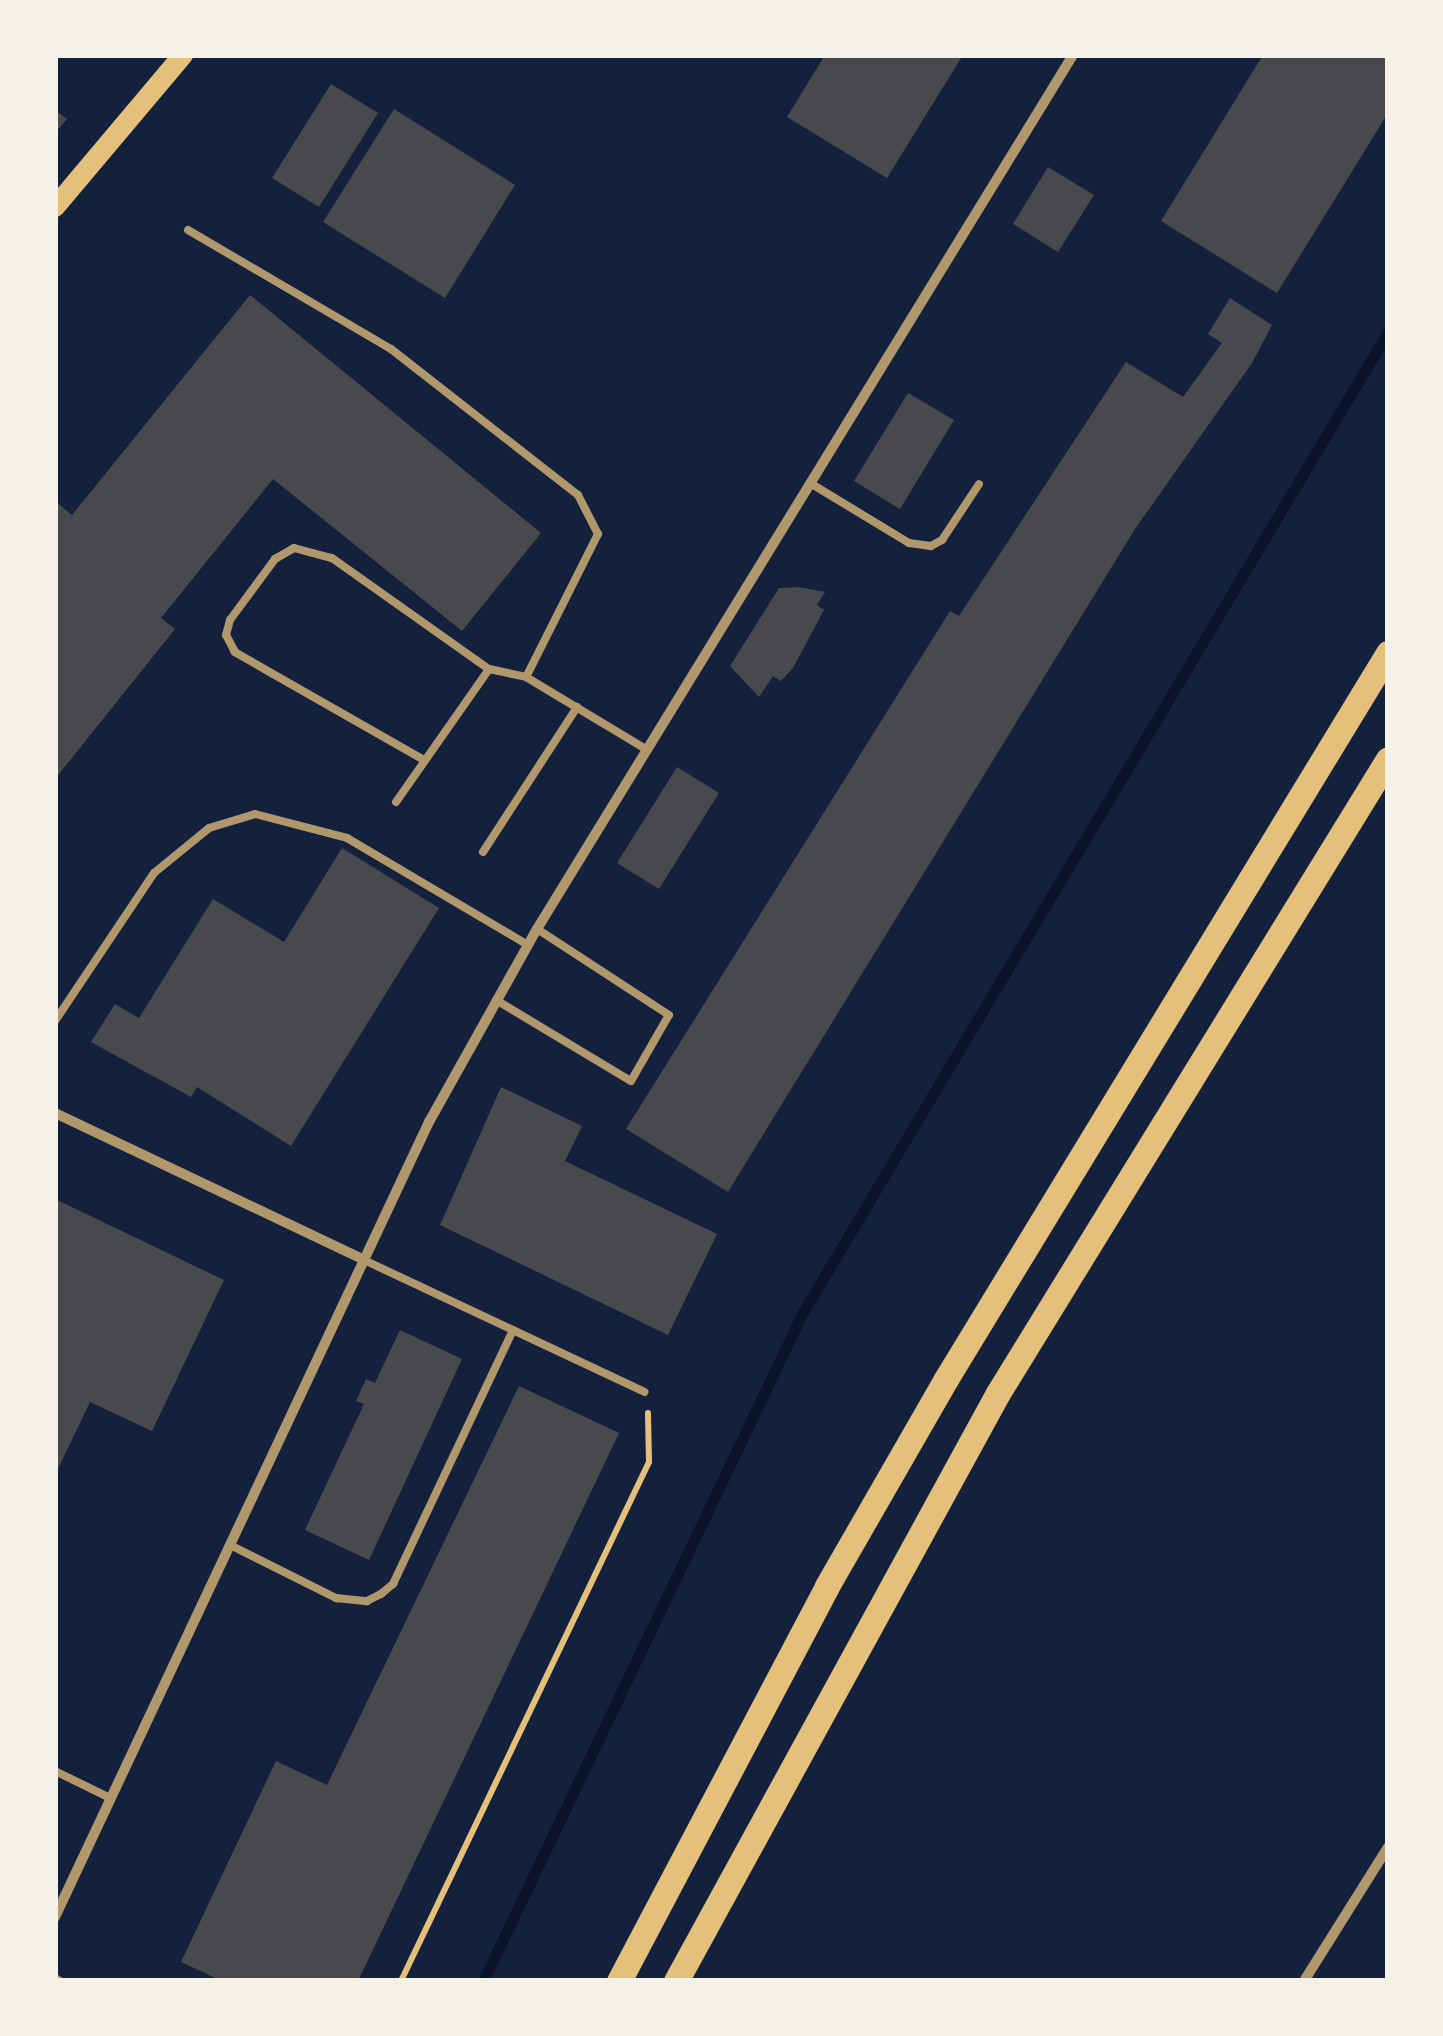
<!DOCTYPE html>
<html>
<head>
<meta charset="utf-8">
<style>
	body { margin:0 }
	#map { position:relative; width:1443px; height:2036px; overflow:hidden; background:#14213d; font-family:Spectral,serif }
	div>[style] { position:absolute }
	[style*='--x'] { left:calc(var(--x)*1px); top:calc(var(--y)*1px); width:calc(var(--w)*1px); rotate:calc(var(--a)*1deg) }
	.stream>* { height:11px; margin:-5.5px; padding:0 5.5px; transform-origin:5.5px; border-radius:5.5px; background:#0b132b }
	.building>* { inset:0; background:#48494c }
	.path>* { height:6px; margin:-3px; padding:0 3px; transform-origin:3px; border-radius:3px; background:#e5c07b }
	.service>* { height:8px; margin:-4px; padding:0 4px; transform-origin:4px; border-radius:4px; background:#b1986c }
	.minor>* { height:10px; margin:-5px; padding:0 5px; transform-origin:5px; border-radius:5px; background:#b1986c }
	.secondary>* { height:20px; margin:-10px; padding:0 10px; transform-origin:10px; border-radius:10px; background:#e5c07b }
	.primary>* { height:25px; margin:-12.5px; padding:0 12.5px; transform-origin:12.5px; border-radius:12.5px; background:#e5c07b }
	span { translate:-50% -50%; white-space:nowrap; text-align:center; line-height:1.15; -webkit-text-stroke:10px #f6f1e7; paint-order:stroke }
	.frame { position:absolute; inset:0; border:58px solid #f6f1e7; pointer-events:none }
</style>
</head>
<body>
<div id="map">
	<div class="stream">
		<div style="--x:483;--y:1981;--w:742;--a:-64.44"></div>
		<div style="--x:803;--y:1312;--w:1141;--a:-59.17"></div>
	</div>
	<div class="building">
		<div style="clip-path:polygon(825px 55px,963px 55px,887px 178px,787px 117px)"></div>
		<div style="clip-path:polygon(1263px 55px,1388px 55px,1388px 113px,1277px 293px,1161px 221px)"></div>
		<div style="clip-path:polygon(331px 84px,378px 113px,319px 207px,272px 178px)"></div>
		<div style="clip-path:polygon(394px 109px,515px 185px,445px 298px,323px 222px)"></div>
		<div style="clip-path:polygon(55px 110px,67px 119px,55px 133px)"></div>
		<div style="clip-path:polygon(1048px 167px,1094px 195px,1058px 252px,1013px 224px)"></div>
		<div style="clip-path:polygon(250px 295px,541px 533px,462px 631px,273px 479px,161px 618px,175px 629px,55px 779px,55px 501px,72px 515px)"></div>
		<div style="clip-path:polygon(1230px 298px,1272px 325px,1252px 363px,1135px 529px,728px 1192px,626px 1129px,950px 611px,959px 616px,1126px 362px,1183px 397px,1222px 343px,1208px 334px)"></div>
		<div style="clip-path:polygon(908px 393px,954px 420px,900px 509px,854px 481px)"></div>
		<div style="clip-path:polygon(798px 587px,825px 592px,817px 605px,824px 610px,793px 668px,781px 681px,773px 676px,759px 697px,730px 666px,779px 588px)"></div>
		<div style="clip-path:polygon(677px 767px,719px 793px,659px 889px,617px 863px)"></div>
		<div style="clip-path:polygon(342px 848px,439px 908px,291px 1146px,197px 1087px,191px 1097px,91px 1042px,115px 1004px,139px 1018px,213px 899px,284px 942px)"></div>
		<div style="clip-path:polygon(501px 1087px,582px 1126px,565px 1161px,717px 1234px,668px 1335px,440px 1225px)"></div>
		<div style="clip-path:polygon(55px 1199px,224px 1280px,152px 1431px,90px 1402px,55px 1475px)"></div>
		<div style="clip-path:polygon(400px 1330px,462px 1359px,369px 1560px,305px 1530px,364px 1404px,356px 1401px,366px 1379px,375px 1383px)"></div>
		<div style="clip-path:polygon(519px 1386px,619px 1433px,358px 1981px,222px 1981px,181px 1962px,276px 1761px,327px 1785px)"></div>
	</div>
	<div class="path">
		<div style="--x:401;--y:1981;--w:575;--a:-64.46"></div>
		<div style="--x:649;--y:1462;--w:49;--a:-91.2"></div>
	</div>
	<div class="service">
		<div style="--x:188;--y:230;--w:235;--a:30.4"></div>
		<div style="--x:391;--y:349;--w:237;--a:38"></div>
		<div style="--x:578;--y:495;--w:44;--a:62.9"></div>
		<div style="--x:598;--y:534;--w:160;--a:116.7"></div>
		<div style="--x:810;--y:483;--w:116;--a:31.2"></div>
		<div style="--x:909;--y:543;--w:22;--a:8"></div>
		<div style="--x:931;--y:546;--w:13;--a:-29"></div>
		<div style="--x:942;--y:540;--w:67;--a:-56.5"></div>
		<div style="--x:424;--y:760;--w:218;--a:-150.3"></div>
		<div style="--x:235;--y:652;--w:19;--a:-118"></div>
		<div style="--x:226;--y:635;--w:16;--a:-75"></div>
		<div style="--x:230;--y:620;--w:76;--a:-53.6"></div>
		<div style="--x:275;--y:559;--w:22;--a:-30"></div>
		<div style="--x:294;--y:548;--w:39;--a:15"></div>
		<div style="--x:332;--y:558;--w:192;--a:35.3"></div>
		<div style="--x:489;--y:669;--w:38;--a:12"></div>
		<div style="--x:526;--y:677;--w:140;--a:31"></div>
		<div style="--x:396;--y:802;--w:162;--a:-55"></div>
		<div style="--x:483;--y:852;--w:173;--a:-57"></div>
		<div style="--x:496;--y:1000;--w:157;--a:31"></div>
		<div style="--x:631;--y:1081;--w:76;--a:-60.1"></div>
		<div style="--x:669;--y:1015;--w:158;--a:-146.9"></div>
		<div style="--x:55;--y:1021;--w:178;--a:-56.2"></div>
		<div style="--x:154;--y:873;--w:71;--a:-39.3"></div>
		<div style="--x:209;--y:828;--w:48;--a:-16.9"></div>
		<div style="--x:255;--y:814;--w:95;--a:14.6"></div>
		<div style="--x:347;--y:838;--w:210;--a:30.6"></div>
		<div style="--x:364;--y:1260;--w:310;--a:25.2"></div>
		<div style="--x:230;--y:1545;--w:119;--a:26.6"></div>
		<div style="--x:336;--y:1598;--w:31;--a:6"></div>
		<div style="--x:367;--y:1601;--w:16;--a:-27"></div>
		<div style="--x:381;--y:1594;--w:16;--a:-40"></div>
		<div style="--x:393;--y:1584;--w:281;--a:-64.7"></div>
		<div style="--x:55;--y:1771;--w:61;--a:26.1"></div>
		<div style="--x:55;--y:1978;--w:6;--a:31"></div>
	</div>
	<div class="minor">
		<div style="--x:55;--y:1113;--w:342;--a:25.4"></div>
		<div style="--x:55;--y:1917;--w:879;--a:-64.81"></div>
		<div style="--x:429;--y:1122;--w:221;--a:-60.8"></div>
		<div style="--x:537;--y:929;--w:1025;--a:-58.48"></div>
		<div style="--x:1304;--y:1981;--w:158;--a:-57.9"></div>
	</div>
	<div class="secondary">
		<div style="--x:55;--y:207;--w:199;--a:-49.9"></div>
	</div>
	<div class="primary">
		<div style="--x:619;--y:1981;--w:446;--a:-62.2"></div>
		<div style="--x:827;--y:1586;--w:239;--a:-60.1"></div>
		<div style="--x:946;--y:1379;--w:850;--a:-58.67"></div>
		<div style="--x:676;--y:1981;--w:670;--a:-61.29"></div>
		<div style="--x:998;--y:1393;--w:744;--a:-58.4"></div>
	</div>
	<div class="frame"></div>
</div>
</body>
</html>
